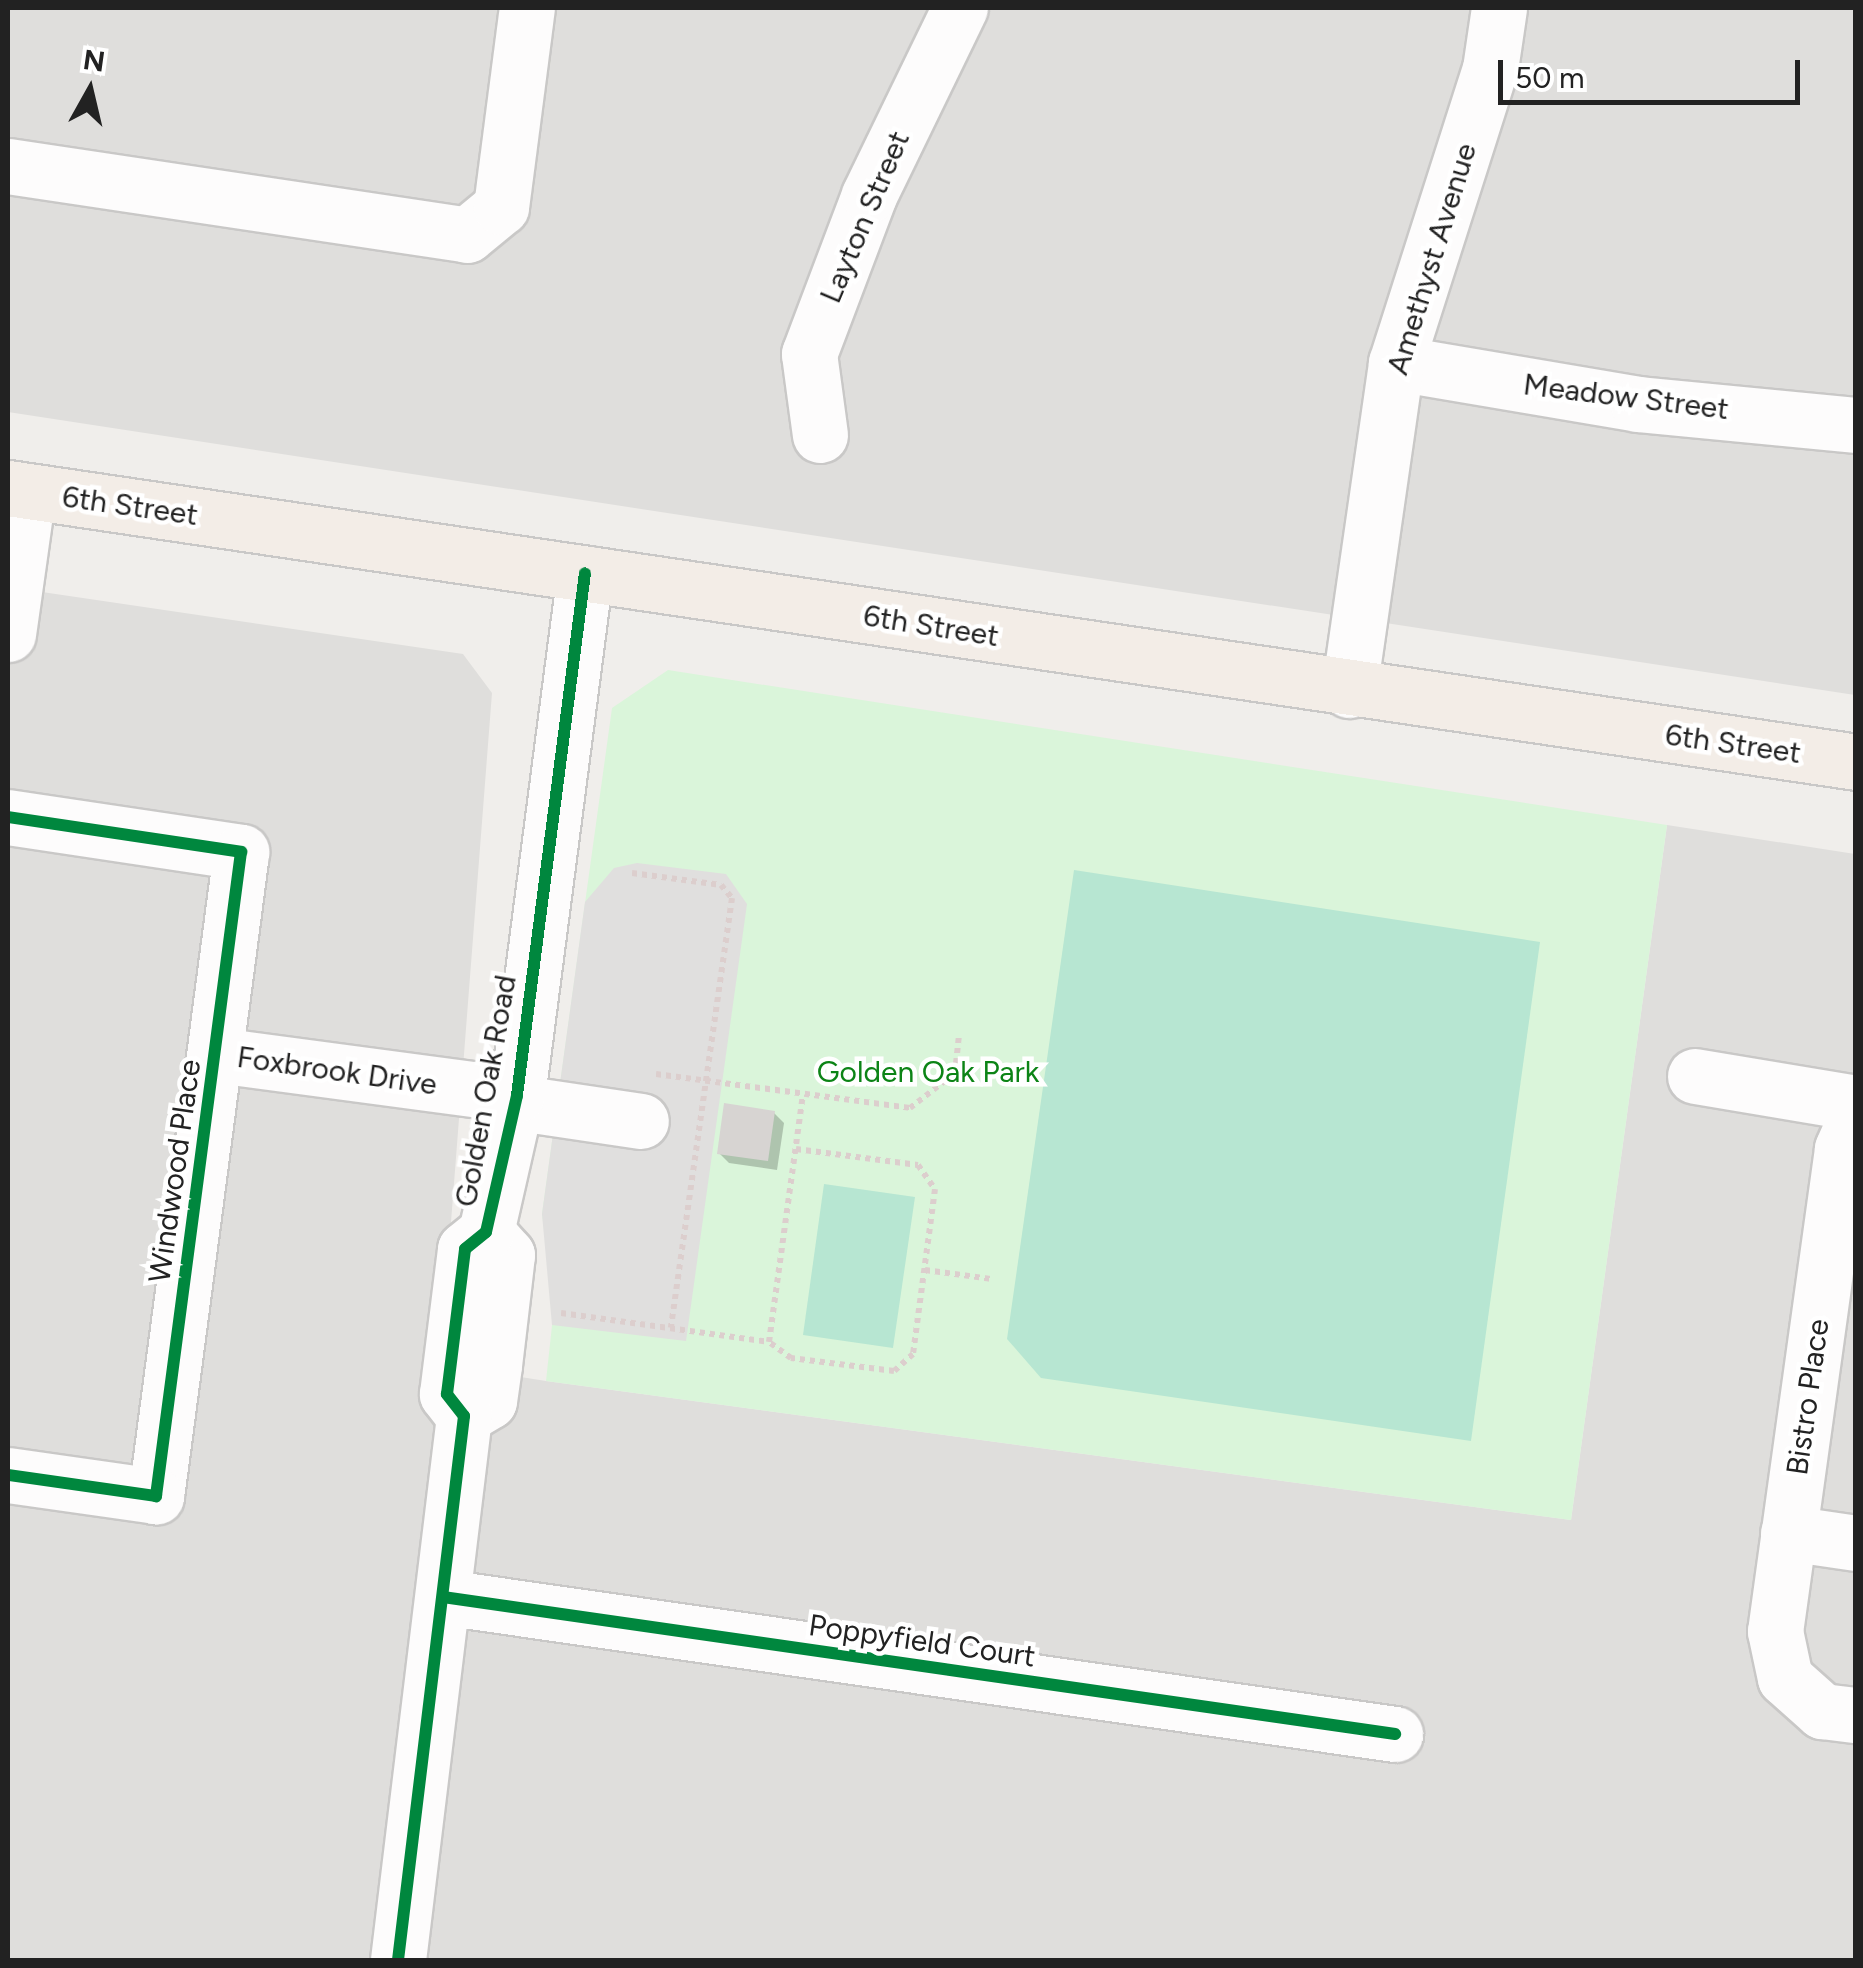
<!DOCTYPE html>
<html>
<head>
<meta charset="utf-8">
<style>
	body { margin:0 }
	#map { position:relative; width:1863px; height:1968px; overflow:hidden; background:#f0eeeb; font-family:Figtree,sans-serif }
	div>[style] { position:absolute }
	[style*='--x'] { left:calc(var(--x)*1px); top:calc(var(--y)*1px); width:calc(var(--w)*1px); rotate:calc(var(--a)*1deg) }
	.residential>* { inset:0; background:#dfdedc }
	.park>* { inset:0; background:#daf5da }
	.pitch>* { inset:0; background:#b7e6d2 }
	.parking>* { inset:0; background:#e0dfde }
	.shadow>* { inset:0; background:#0003 }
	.building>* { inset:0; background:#d7d4d2 }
	.path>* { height:6px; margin-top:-3px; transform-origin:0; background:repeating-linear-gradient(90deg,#dccecd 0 5px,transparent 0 10px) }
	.roads { filter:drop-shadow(2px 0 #c9c8c7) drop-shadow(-2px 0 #c9c8c7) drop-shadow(0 2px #c9c8c7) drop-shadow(0 -2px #c9c8c7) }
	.minor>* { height:55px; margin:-27.5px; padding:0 27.5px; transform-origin:27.5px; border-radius:27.5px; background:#fdfcfc }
	.major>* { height:55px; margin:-27.5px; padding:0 27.5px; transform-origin:27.5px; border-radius:27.5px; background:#f3ede7 }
	.cycleway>* { height:12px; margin:-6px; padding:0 6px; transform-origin:6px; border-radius:6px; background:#00873e }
	span { translate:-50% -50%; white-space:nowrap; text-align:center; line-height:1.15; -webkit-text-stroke:9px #fff; paint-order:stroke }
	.street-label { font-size:30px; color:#222 }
	.park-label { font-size:30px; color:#0c8416 }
	.frame { position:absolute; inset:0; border:10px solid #222; pointer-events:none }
	.north { position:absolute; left:40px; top:40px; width:100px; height:100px; -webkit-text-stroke:8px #fff; paint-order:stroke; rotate:8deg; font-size:28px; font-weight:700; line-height:40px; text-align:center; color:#222 }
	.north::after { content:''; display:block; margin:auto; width:35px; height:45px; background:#222; clip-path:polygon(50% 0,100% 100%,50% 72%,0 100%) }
	.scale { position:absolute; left:1498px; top:60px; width:302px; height:45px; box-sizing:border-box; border:5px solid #222; border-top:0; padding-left:12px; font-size:30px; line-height:35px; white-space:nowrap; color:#222; -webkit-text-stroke:8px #fff; paint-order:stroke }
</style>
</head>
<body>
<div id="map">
	<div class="residential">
		<div style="clip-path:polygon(8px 8px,1855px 8px,1855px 695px,8px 412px)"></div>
		<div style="clip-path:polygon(8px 587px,463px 654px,492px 693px,440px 1364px,546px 1381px,1571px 1520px,1667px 825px,1855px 854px,1855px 1960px,8px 1960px)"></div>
	</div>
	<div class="park">
		<div style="clip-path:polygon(668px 670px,1667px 825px,1571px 1520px,546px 1381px,554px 1307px,542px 1214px,612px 708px)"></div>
	</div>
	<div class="pitch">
		<div style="clip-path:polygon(1074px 870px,1540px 942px,1471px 1441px,1041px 1378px,1007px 1339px)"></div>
		<div style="clip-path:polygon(824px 1184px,915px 1197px,893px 1348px,803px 1335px)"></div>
	</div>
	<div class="parking">
		<div style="clip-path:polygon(637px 863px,726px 874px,747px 904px,686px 1341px,552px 1325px,542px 1214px,585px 902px,614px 868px)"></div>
	</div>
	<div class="shadow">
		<div style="clip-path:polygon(774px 1113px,784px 1123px,777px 1170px,729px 1163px,719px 1153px)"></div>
	</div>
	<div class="building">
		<div style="clip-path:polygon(724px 1103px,775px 1111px,768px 1161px,717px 1154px)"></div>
	</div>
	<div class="path">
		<div style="--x:632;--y:873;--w:90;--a:7.7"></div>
		<div style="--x:721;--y:885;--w:17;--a:50"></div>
		<div style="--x:732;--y:898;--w:434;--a:98.1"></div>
		<div style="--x:656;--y:1074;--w:256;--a:7.6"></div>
		<div style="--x:910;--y:1108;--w:57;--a:-37.9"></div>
		<div style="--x:955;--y:1073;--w:36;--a:-84"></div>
		<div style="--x:796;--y:1149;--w:123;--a:7.5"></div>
		<div style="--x:918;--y:1165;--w:29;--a:55"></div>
		<div style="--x:935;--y:1189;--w:166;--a:97.6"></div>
		<div style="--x:913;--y:1354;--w:25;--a:138"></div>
		<div style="--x:894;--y:1371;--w:104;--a:-172.8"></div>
		<div style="--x:791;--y:1358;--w:27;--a:-144"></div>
		<div style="--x:769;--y:1342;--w:250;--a:-82.2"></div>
		<div style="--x:925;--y:1270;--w:68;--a:7.7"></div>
		<div style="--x:561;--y:1313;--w:210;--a:7.9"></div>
	</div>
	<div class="roads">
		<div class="minor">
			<div style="--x:8;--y:166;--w:464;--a:8.5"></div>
			<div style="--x:467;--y:235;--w:44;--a:-39.5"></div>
			<div style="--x:501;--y:207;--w:201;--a:-82.6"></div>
			<div style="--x:1396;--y:363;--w:245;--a:9.6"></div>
			<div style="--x:1638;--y:404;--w:219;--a:5.5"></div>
			<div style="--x:820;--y:435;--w:82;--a:-97.7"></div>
			<div style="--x:809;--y:354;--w:170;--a:-69.3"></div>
			<div style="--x:869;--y:195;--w:208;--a:-64.1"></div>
			<div style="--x:8;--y:634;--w:144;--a:-82"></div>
			<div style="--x:1349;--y:690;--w:330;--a:-81.8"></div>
			<div style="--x:1396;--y:363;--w:309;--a:-72.3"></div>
			<div style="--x:1490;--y:69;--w:62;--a:-81.6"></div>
			<div style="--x:8;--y:817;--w:236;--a:8.5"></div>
			<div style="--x:241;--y:852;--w:650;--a:97.52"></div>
			<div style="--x:156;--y:1496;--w:149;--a:-171.9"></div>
			<div style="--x:217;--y:1055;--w:303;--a:7.6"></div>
			<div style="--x:517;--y:1095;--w:19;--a:32"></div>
			<div style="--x:533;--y:1105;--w:109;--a:8.4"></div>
			<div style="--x:1695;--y:1076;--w:163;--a:9.5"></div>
			<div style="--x:1856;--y:1117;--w:35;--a:114"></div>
			<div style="--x:1842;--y:1149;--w:487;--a:97.9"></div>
			<div style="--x:1775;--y:1631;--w:48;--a:78"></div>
			<div style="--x:1785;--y:1678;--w:50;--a:41.7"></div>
			<div style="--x:1822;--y:1711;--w:34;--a:7"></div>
			<div style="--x:464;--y:1416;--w:29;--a:-31"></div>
			<div style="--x:489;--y:1401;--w:36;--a:-82"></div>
			<div style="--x:494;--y:1365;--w:111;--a:-83.3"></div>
			<div style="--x:507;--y:1255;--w:31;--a:-132"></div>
			<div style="--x:1788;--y:1533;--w:69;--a:8.4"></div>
			<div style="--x:443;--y:1597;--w:962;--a:8.19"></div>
			<div style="--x:398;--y:1960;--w:548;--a:-83.08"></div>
			<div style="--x:464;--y:1416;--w:28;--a:-128"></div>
			<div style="--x:447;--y:1394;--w:146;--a:-82.9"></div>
			<div style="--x:465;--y:1249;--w:27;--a:-39"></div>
			<div style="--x:486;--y:1232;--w:140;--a:-77.2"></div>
			<div style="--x:517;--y:1095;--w:526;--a:-82.58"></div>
		</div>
		<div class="major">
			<div style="--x:8;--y:488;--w:1868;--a:8.43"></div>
		</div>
	</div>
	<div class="cycleway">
		<div style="--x:8;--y:817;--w:236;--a:8.5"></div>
		<div style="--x:241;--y:852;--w:650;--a:97.52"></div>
		<div style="--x:156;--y:1496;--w:149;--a:-171.9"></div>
		<div style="--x:443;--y:1597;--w:962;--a:8.19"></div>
		<div style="--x:398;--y:1960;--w:548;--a:-83.08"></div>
		<div style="--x:464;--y:1416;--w:28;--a:-128"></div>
		<div style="--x:447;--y:1394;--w:146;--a:-82.9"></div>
		<div style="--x:465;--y:1249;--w:27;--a:-39"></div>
		<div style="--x:486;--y:1232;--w:140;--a:-77.2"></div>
		<div style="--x:517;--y:1095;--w:526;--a:-82.58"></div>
	</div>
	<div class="street-label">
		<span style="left:865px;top:217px;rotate:-67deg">Layton Street</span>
		<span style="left:1432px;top:259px;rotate:-73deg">Amethyst Avenue</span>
		<span style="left:1626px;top:397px;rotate:7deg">Meadow Street</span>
		<span style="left:130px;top:506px;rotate:8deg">6th Street</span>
		<span style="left:931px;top:626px;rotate:9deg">6th Street</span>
		<span style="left:1733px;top:744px;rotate:8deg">6th Street</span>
		<span style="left:337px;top:1071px;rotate:8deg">Foxbrook Drive</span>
		<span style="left:486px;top:1091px;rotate:-80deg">Golden Oak Road</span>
		<span style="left:175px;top:1171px;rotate:-82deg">Windwood Place</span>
		<span style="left:1808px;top:1397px;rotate:-82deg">Bistro Place</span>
		<span style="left:922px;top:1641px;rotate:8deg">Poppyfield Court</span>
	</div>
	<div class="park-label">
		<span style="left:928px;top:1072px">Golden Oak Park</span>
	</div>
	<div class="frame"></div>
	<div class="north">N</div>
	<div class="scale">50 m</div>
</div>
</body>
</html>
